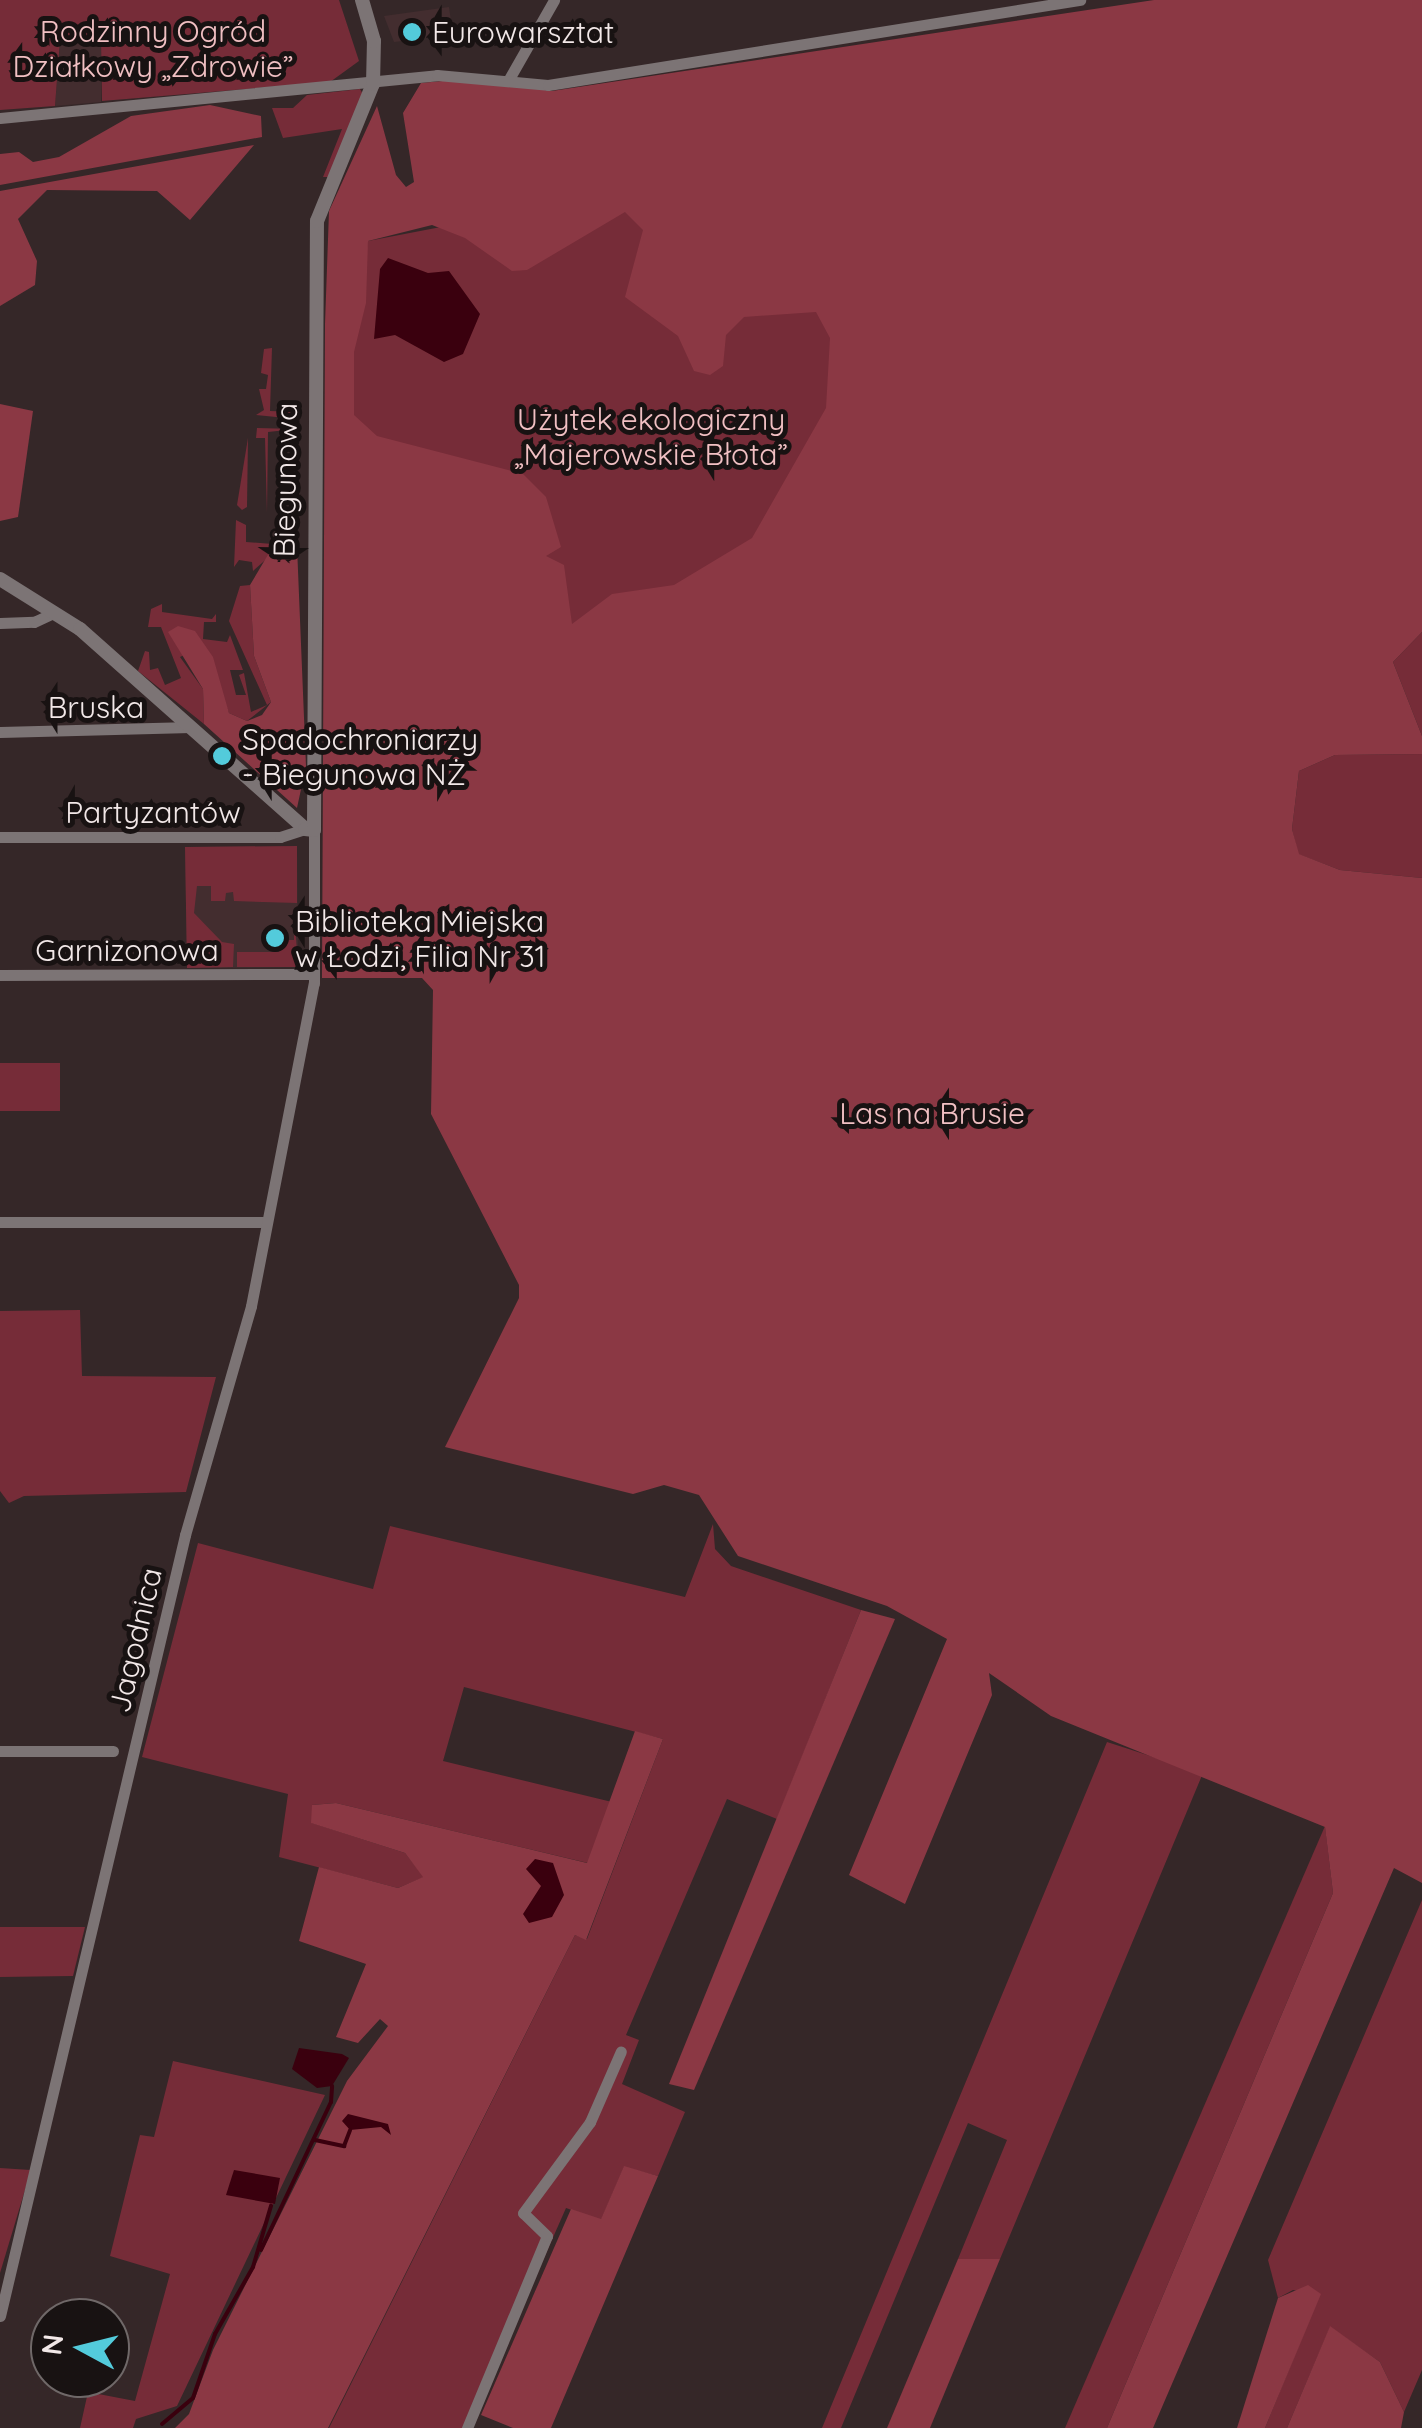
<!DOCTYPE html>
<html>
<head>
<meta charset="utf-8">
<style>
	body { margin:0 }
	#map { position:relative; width:1422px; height:2428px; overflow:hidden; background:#352728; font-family:Quicksand,sans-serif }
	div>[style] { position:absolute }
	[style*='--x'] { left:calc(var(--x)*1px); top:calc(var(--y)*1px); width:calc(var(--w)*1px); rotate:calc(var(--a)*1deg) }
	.built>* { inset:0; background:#432d2f }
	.green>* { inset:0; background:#762c38 }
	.forest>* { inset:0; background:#8b3844 }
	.water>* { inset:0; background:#3a000e }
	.stream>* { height:4px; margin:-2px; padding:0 2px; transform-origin:2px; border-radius:2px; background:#3a000e }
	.minor>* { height:11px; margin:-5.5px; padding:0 5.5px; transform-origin:5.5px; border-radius:5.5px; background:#7c7475 }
	.tertiary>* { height:14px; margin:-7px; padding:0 7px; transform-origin:7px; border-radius:7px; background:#7c7475 }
	.dots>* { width:28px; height:28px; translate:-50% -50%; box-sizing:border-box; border:5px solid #181212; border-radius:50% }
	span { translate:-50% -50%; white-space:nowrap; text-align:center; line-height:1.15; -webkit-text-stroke:10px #181212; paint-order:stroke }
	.park-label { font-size:30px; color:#f1c0c3 }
	.poi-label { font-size:30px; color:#f2e8e8 }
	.left { translate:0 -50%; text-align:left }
	.street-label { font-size:30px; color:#f2e8e8 }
	.north { position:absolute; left:30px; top:2298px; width:100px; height:100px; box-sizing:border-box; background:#181212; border:2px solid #6f6868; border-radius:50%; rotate:277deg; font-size:28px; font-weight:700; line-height:40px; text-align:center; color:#f2e8e8 }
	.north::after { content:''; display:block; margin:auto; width:35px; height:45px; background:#53cbdb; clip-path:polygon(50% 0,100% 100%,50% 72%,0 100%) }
</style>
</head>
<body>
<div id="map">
	<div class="built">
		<div style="clip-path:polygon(449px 7px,453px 35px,394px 42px,384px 16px)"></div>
		<div style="clip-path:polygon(60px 40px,101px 40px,101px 102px,55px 106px)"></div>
		<div style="clip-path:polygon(297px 846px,298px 967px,187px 968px,185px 847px)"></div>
	</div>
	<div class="green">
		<div style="clip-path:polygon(0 0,339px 0,359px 61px,330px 82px,102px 101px,101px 41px,60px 40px,55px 106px,0 110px)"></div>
		<div style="clip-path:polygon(360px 89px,364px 96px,328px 177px,323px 177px,342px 129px,283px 138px,272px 108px,293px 108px,307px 95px)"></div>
		<div style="clip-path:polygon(623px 192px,832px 298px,861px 356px,796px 545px,564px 642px,336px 448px,368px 241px)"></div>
		<div style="clip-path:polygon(272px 348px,270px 411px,296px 412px,296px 419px,256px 415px,264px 410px,259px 389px,266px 389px,268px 375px,261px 373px,264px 349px)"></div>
		<div style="clip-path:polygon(257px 428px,296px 429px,268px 432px,267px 513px,265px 438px,256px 438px)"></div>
		<div style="clip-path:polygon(248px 438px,247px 507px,242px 510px,237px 505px)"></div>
		<div style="clip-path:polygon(236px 520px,246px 525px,246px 542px,285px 545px,286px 538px,296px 538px,297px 546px,279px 548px,253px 571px,252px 562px,239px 560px,234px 567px)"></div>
		<div style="clip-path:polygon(250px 585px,254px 656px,271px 702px,247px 721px,229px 713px,203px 646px,180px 657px,203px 689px,204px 724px,138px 671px,145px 651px,149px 652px,150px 670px,158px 668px,165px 685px,181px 678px,161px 627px,148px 627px,151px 609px,162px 604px,162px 612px,212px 619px,216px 614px,216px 622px,204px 622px,203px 639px,227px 642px,230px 635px,243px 670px,230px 670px,236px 695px,246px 695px,239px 675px,244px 673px,251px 712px,267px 705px,229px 621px,240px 586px)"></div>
		<div style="clip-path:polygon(1422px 632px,1422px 736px,1393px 662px)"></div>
		<div style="clip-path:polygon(1422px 754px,1422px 878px,1340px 870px,1298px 854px,1292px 829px,1299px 771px,1335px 755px)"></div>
		<div style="clip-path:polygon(297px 846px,297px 903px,234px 901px,233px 892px,226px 893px,225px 901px,211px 901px,211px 886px,197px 886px,194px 913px,222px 942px,234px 944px,233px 967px,187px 968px,185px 847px)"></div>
		<div style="clip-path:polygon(294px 910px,298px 967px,237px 967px,237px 952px,279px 952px,281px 940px,294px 940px)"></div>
		<div style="clip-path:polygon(0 1063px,60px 1063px,60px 1111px,0 1111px)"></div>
		<div style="clip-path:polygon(80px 1310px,82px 1376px,216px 1377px,186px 1492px,24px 1496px,9px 1503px,0 1491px,0 1311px)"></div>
		<div style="clip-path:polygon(713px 1524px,715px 1549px,731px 1566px,861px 1610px,777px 1819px,727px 1799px,626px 2035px,639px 2040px,622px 2084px,685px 2112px,658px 2176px,624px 2167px,601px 2220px,566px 2208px,469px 2428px,329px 2428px,575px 1935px,587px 1939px,663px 1739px,464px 1687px,443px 1761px,612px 1802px,588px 1863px,336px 1803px,312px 1805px,312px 1823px,405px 1853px,424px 1877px,398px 1888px,279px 1857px,288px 1794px,142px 1757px,198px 1543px,373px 1589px,390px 1526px,685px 1597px)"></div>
		<div style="clip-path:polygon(1107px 1742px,1203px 1773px,1000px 2259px,958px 2259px,1007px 2140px,968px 2123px,841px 2428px,822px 2428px)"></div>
		<div style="clip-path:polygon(1325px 1826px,1333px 1893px,1107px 2428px,1065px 2428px)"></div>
		<div style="clip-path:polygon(1422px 1900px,1422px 2370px,1404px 2412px,1380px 2362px,1330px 2327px,1287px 2428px,1265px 2428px,1320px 2294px,1293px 2290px,1278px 2298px,1268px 2260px)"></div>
		<div style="clip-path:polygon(0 1927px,85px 1927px,73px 1976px,0 1977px)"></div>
		<div style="clip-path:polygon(173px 2061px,325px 2095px,177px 2406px,136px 2419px,133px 2428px,80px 2428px,88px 2392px,135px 2401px,170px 2274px,110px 2256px,140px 2135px,154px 2137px)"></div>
		<div style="clip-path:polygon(0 2168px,31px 2170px,0 2273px)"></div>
	</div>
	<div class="forest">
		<div style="clip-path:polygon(evenodd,1154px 0,1422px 0,1422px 632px,1393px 662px,1422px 736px,1422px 754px,1335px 755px,1299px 771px,1292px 829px,1299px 854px,1340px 870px,1422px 878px,1422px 1883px,1394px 1868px,1153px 2428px,1107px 2428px,1333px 1893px,1325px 1827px,1051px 1716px,989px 1673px,992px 1695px,905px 1904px,849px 1875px,947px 1639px,887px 1606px,738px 1556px,699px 1495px,664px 1485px,633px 1494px,445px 1447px,519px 1298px,519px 1285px,431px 1114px,433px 990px,422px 978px,322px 978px,325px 324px,329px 211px,377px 106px,396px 175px,406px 187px,414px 182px,403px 113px,421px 83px,464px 79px,552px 91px,1154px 0,625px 212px,643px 230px,625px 297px,678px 336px,694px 371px,710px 375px,723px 366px,726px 335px,744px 317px,816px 312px,830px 338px,826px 408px,752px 538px,674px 585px,612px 594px,572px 624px,564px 565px,546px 556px,561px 547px,546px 497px,523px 474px,377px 436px,354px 415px,354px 352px,366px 303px,368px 241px,432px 225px,465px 238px,512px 271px,527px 270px,625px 212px)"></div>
		<div style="clip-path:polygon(210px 105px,261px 116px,262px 137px,0 185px,0 154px,19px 152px,33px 162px,59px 157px,131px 116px)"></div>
		<div style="clip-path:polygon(254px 145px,190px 220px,157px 191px,47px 190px,18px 219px,37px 261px,35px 285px,0 306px,0 191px)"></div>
		<div style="clip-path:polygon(0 404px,33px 411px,18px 517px,0 521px)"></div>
		<div style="clip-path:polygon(297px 546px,306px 766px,297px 808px,204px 724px,203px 689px,168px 632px,178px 626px,195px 631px,213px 657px,229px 713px,247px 721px,262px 715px,271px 702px,254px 656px,250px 585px,269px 553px)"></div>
		<div style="clip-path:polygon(861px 1610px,895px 1619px,694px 2090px,669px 2084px)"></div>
		<div style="clip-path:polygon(635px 1731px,663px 1739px,586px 1940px,575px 1935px,328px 2428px,175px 2428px,189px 2414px,213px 2350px,347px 2081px,388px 2026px,380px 2019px,358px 2043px,336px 2037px,366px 1964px,299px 1941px,319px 1867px,398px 1888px,423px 1877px,405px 1853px,311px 1823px,312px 1805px,336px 1803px,587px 1863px)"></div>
		<div style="clip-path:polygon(624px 2166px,658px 2176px,551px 2428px,513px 2428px,481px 2415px,571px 2209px,601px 2219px)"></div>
		<div style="clip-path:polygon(958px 2259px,1000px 2259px,930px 2428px,887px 2428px)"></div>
		<div style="clip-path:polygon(1308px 2285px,1321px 2294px,1265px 2428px,1237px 2428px,1278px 2298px)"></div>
		<div style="clip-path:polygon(1330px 2326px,1380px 2362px,1404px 2412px,1401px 2428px,1287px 2428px)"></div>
	</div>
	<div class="water">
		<div style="clip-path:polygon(388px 258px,428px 273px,449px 271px,480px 314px,463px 354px,444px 362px,395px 335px,374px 339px,380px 269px)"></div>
		<div style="clip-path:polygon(535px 1859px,553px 1863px,564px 1895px,552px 1917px,529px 1923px,523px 1914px,541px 1886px,526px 1869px)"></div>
		<div style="clip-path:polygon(299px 2048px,342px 2054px,349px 2058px,332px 2086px,317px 2088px,292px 2069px)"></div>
		<div style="clip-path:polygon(348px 2114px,388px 2124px,391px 2135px,381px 2127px,350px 2130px,342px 2121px)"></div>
		<div style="clip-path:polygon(234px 2170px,280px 2178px,275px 2204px,226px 2195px)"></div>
	</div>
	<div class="stream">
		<div style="--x:315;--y:2140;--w:30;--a:12"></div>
		<div style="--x:344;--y:2146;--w:17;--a:-69"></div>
		<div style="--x:261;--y:2250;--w:164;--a:-64.7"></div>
		<div style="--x:331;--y:2102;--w:16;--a:-86"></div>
		<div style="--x:162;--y:2424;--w:40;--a:-40"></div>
		<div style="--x:193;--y:2398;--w:68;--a:-71"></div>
		<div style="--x:215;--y:2334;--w:77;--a:-60.4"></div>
		<div style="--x:253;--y:2267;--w:64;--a:-73.6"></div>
	</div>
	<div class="minor">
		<div style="--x:509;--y:79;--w:91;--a:-60.3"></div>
		<div style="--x:0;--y:118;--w:439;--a:-5.6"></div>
		<div style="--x:437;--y:75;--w:111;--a:5.1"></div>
		<div style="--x:548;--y:85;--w:539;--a:-9.08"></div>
		<div style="--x:0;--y:623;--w:34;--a:-2"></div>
		<div style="--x:34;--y:622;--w:23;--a:-25"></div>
		<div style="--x:0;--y:732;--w:191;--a:-1.5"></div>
		<div style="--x:0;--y:837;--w:280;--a:0"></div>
		<div style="--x:280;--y:837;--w:26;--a:-18"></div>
		<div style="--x:0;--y:975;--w:314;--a:-0.2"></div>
		<div style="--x:0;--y:1222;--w:265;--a:0"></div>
		<div style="--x:0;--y:1751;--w:113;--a:0"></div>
		<div style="--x:0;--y:2316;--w:803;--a:-76.67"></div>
		<div style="--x:185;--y:1535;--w:238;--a:-73.9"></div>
		<div style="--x:251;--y:1306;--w:329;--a:-79"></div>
		<div style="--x:314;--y:983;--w:153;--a:-90"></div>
		<div style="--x:467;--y:2428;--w:208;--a:-67.4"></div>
		<div style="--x:547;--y:2236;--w:33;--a:-136"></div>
		<div style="--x:523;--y:2213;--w:113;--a:-53.6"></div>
		<div style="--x:590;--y:2122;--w:77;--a:-66.4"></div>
	</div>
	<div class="tertiary">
		<div style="--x:0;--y:579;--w:94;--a:32"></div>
		<div style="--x:80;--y:629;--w:301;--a:41.6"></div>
		<div style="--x:305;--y:829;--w:9;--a:6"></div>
		<div style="--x:314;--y:830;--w:609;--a:-89.72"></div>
		<div style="--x:317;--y:221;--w:148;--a:-67.8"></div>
		<div style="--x:373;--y:84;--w:43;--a:-88.7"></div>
		<div style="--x:374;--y:41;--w:43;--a:-106.3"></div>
	</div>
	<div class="dots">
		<div style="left:412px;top:32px;background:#53cbdb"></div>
		<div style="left:222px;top:756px;background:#53cbdb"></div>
		<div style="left:275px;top:938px;background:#53cbdb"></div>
	</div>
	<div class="park-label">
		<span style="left:153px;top:48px">Rodzinny Ogród<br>Działkowy „Zdrowie”</span>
		<span style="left:651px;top:436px">Użytek ekologiczny<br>„Majerowskie Błota”</span>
		<span style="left:932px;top:1113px">Las na Brusie</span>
	</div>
	<div class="poi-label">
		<span class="left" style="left:432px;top:32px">Eurowarsztat</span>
		<span class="left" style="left:242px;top:756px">Spadochroniarzy<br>- Biegunowa NŻ</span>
		<span class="left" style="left:295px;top:938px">Biblioteka Miejska<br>w Łodzi, Filia Nr 31</span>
	</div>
	<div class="street-label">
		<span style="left:285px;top:480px;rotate:-89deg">Biegunowa</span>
		<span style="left:96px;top:707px">Bruska</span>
		<span style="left:153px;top:812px">Partyzantów</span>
		<span style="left:127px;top:950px">Garnizonowa</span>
		<span style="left:135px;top:1640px;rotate:-77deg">Jagodnica</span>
	</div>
	<div class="north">N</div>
</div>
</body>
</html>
